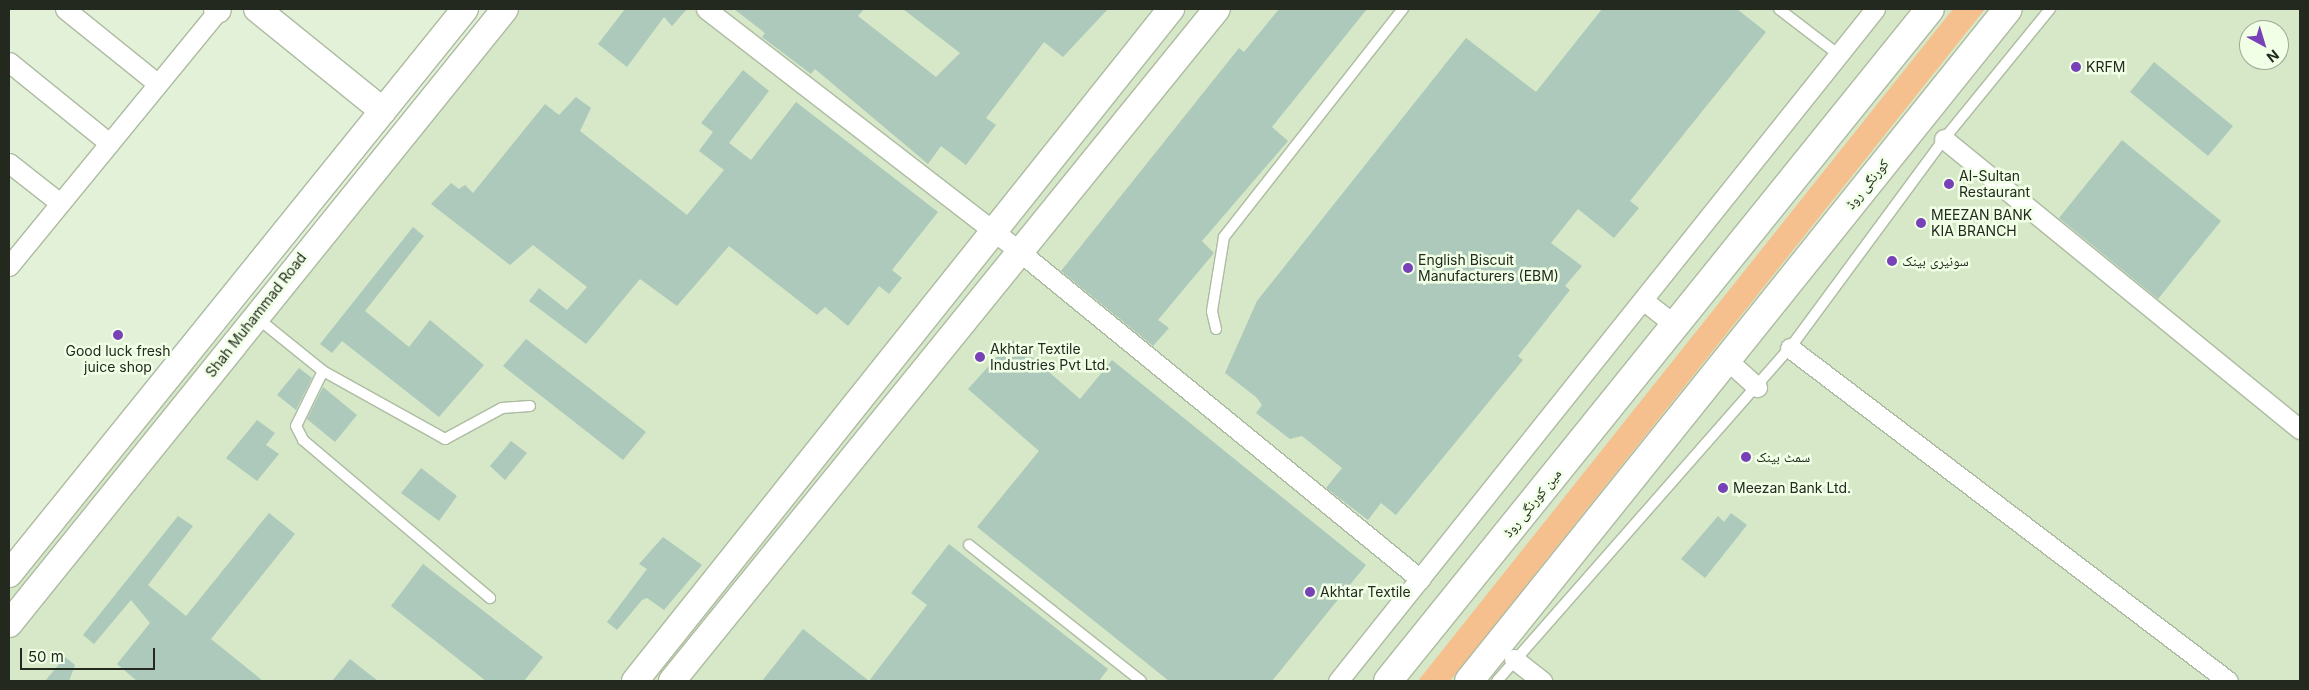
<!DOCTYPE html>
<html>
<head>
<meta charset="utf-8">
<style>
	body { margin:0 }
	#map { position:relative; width:2309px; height:690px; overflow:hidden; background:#e3f1d8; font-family:Inter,"Noto Naskh Arabic",sans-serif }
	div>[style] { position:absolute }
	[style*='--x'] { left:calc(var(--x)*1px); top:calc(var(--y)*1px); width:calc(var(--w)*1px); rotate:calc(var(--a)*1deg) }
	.built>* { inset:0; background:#d6e8c7 }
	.green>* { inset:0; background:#f6bf8e }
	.building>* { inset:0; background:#acc9bb }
	.roads { filter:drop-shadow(1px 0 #adbba2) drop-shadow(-1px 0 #adbba2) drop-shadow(0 1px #adbba2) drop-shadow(0 -1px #adbba2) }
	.lane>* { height:10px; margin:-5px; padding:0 5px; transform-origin:5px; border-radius:5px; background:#fff }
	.street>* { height:19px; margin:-9.5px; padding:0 9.5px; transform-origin:9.5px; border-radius:9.5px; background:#fff }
	.secondary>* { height:26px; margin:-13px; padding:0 13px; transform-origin:13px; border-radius:13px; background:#fff }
	.primary>* { height:28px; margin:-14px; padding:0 14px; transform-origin:14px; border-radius:14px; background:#fff }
	.dots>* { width:14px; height:14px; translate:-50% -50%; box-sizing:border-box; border:2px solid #f0ffe5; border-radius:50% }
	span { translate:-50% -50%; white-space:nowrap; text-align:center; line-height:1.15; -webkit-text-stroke:5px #f0ffe5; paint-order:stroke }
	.poi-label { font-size:14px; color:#23291f }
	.left { translate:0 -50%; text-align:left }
	.street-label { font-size:14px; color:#23291f }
	.frame { position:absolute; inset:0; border:10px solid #23291f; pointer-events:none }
	.north { position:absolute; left:2239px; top:20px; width:50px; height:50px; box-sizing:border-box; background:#f0ffe5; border:1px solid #9ea996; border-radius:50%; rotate:141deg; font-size:14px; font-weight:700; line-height:20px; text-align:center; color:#23291f }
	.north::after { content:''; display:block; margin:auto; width:18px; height:22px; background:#7841b7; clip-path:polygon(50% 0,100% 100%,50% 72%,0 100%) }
	.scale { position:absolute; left:20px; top:648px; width:135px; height:22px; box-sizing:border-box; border:2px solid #23291f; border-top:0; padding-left:6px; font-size:15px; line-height:18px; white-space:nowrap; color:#23291f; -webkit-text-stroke:4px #f0ffe5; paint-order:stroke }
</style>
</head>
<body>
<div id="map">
	<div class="built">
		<div style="clip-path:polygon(evenodd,495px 9px,2300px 9px,2300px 681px,9px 681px,9px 587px,495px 9px,2249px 30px,2279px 30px,2279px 60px,2249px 60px,2249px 30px)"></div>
	</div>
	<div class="green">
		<div style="clip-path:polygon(1953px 9px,1985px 9px,1450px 681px,1418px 681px)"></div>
	</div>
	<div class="building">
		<div style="clip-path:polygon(625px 9px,687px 9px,672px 26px,664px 17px,627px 67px,598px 44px)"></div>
		<div style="clip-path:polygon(734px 9px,864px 9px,858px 16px,936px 77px,960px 53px,903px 9px,1108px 9px,1063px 57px,1044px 42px,986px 118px,996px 125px,966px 165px,941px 146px,928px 164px,815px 69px,811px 74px,762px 37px,765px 33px)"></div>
		<div style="clip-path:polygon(1279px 9px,1367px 9px,1272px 127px,1288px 141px,1202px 241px,1214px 253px,1158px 320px,1169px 328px,1153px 346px,1061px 271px,1239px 48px,1244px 52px)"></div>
		<div style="clip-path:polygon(1602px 9px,1737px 9px,1766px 32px,1630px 201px,1639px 208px,1614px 238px,1578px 209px,1551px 243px,1582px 266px,1565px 286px,1570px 290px,1518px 356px,1523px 360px,1396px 515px,1381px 503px,1368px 520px,1326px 488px,1342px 468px,1302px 436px,1290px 439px,1256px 413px,1262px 405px,1256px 397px,1225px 373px,1257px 301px,1466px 38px,1536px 92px)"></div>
		<div style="clip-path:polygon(2154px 62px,2233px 126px,2208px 156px,2130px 92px)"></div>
		<div style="clip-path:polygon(743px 70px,769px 91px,729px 143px,751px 160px,796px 102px,938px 212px,892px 270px,902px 278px,889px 294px,879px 286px,848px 326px,825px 307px,817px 315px,729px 246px,677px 306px,640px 279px,586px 344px,529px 301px,539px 288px,567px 310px,587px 287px,533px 245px,510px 265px,431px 204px,451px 183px,459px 189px,465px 185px,473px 193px,545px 104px,559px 115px,576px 97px,591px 108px,580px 131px,687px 215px,724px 170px,699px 151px,713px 132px,701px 123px)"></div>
		<div style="clip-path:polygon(2122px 140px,2221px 221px,2158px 299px,2059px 218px)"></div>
		<div style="clip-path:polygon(413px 227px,424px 236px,365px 311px,409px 347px,430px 320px,484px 365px,439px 417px,342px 341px,332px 353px,320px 344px)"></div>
		<div style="clip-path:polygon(526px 339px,646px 432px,623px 460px,503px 366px)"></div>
		<div style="clip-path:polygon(1012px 340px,1080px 399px,1112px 360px,1366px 565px,1272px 681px,1169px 681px,977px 527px,1039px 451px,968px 389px)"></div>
		<div style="clip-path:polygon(299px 368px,312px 378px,296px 410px,277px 395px)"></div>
		<div style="clip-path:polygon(323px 387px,357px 415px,335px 442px,307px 419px)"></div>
		<div style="clip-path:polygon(257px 420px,275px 433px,266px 445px,279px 454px,257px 481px,226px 458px)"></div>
		<div style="clip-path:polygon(511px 441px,527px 453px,505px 480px,490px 466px)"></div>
		<div style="clip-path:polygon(421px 468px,457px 496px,439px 521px,401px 493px)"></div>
		<div style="clip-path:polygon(269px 513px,295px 534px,211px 639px,263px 681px,137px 681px,117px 664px,150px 623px,131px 600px,94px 644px,83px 635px,178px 516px,193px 526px,148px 585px,186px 616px)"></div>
		<div style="clip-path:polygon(1731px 513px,1747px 525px,1705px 578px,1681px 559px,1718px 516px,1724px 522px)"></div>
		<div style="clip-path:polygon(663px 537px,702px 565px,664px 610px,647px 598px,642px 600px,617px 630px,607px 622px,647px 569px,639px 564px)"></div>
		<div style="clip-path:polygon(949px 544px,1108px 669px,1099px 681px,762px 681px,803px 629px,869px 681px,927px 605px,911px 593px)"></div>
		<div style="clip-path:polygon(423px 564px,543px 657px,524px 681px,486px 681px,391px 606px)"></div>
		<div style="clip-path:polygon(65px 657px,75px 665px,69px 681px,45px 681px)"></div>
		<div style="clip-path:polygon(350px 659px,378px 681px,332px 681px)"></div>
	</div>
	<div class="roads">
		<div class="lane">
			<div style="--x:1779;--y:9;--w:76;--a:37.5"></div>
			<div style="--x:256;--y:317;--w:86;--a:38.9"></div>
			<div style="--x:323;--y:371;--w:61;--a:116.1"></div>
			<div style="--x:296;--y:426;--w:16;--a:63"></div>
			<div style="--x:303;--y:440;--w:245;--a:40.2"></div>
			<div style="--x:1216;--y:329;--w:18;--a:-103"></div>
			<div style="--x:1212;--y:311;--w:75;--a:-80.8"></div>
			<div style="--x:1224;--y:237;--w:290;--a:-51.9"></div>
			<div style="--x:323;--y:371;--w:140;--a:29.1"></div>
			<div style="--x:445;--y:439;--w:65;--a:-28.5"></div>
			<div style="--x:502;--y:408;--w:28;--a:-4"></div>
			<div style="--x:969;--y:545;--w:219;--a:38.3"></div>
			<div style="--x:1497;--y:681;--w:444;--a:-48.7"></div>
			<div style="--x:1790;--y:348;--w:260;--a:-53.6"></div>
			<div style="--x:1944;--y:139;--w:168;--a:-50.8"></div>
		</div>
		<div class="street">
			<div style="--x:65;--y:9;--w:119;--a:38.9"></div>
			<div style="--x:706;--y:9;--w:397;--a:37.7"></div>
			<div style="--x:1020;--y:252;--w:517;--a:39.27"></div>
			<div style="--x:9;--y:62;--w:129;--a:39"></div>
			<div style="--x:1944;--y:139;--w:459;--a:39.2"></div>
			<div style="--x:9;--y:163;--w:65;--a:38.1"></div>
			<div style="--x:9;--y:266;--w:332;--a:-50.7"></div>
			<div style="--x:1643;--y:300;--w:42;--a:38.2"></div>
			<div style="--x:1790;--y:348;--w:550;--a:37.24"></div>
			<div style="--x:1726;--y:359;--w:42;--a:42.1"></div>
			<div style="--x:1514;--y:659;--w:36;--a:38"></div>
			<div style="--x:1338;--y:681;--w:860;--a:-51.37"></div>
		</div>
		<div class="secondary">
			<div style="--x:217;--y:9;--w:1;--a:45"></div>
			<div style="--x:257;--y:9;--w:162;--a:39"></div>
			<div style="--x:9;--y:574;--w:726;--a:-51.09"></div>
			<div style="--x:9;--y:624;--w:790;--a:-51.11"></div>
			<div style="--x:635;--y:681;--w:860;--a:-51.42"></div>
			<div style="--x:672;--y:681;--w:865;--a:-50.96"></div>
		</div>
		<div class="primary">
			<div style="--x:1388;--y:681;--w:863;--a:-51.11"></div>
			<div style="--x:1469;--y:681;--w:861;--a:-51.27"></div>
		</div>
	</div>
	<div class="dots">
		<div style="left:2076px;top:67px;background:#7841b7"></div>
		<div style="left:1949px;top:184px;background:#7841b7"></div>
		<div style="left:1921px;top:223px;background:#7841b7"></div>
		<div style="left:1892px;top:261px;background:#7841b7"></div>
		<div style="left:1408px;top:268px;background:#7841b7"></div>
		<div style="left:118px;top:335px;background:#7841b7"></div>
		<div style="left:980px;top:357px;background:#7841b7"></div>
		<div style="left:1746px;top:457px;background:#7841b7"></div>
		<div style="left:1723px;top:488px;background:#7841b7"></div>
		<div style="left:1310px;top:592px;background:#7841b7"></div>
	</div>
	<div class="poi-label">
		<span class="left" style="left:2086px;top:67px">KRFM</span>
		<span class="left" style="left:1959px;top:184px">Al-Sultan<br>Restaurant</span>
		<span class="left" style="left:1931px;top:223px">MEEZAN BANK<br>KIA BRANCH</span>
		<span class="left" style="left:1418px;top:268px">English Biscuit<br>Manufacturers (EBM)</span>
		<span class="left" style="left:1902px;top:261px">سونیری بینک</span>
		<span class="left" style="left:990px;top:357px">Akhtar Textile<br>Industries Pvt Ltd.</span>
		<span style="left:118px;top:359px">Good luck fresh<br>juice shop</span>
		<span class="left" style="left:1756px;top:457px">سمٹ بینک</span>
		<span class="left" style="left:1733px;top:488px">Meezan Bank Ltd.</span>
		<span class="left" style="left:1320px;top:592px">Akhtar Textile</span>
	</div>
	<div class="street-label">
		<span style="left:1867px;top:184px;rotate:-51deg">کورنگی روڈ</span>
		<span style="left:256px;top:315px;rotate:-52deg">Shah Muhammad Road</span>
		<span style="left:1532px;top:503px;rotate:-51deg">مین کورنگی روڈ</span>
	</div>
	<div class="frame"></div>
	<div class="north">N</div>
	<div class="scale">50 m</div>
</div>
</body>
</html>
